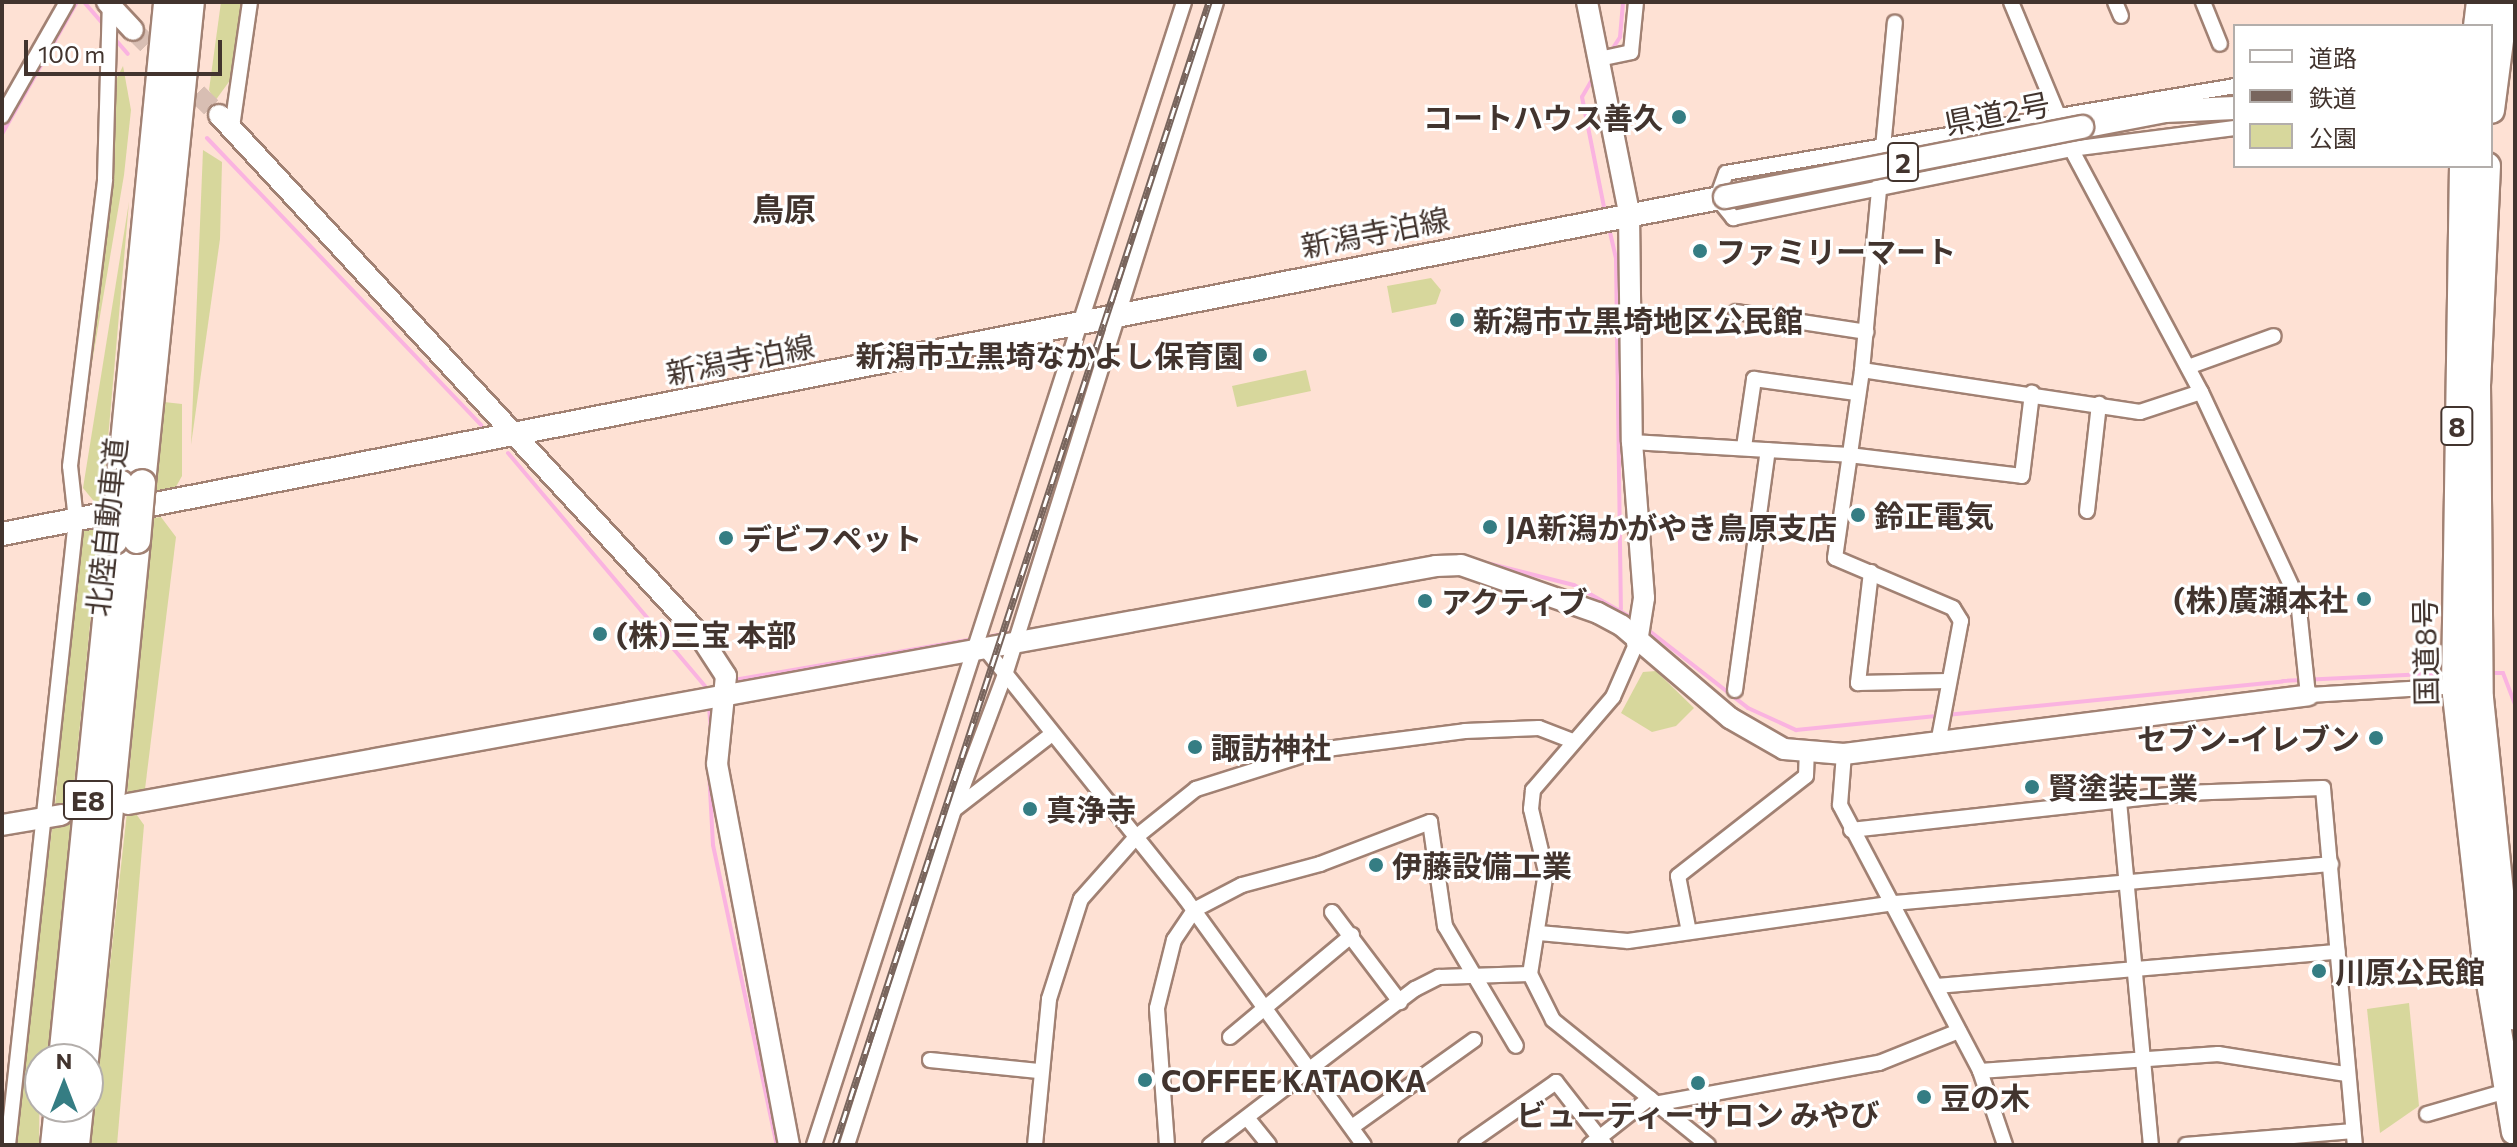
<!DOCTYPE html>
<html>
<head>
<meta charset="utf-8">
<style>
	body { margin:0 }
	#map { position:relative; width:2517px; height:1147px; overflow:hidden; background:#fee1d4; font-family:Commissioner,"Noto Sans JP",sans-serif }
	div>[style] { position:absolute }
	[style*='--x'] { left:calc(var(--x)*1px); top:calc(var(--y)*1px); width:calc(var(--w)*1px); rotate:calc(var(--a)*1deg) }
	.green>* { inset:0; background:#d7d79c }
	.stream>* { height:4px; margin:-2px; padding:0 2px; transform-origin:2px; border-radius:2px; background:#fab3e0 }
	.secondary-tunnel>* { height:20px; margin-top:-10px; transform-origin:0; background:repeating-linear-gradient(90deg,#d8beb3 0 20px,transparent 0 30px) }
	.roads { filter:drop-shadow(2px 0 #a18173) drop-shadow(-2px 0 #a18173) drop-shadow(0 2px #a18173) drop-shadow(0 -2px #a18173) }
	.street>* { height:14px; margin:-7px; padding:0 7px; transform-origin:7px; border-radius:7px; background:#fff }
	.secondary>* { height:20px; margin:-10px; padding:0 10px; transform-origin:10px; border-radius:10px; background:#fff }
	.primary>* { height:22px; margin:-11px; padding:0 11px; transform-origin:11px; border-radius:11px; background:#fff }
	.highway>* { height:26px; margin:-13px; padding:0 13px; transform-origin:13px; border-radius:13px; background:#fff }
	.rail>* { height:7px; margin-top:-3.5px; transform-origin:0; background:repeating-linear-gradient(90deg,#fff 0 12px,#78655d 0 24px); box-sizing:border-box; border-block:2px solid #78655d }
	.bridges { filter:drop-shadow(2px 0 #a18173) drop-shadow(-2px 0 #a18173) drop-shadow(0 2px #a18173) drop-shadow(0 -2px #a18173) }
	.primary-bridge>* { height:22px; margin:-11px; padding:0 11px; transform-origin:11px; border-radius:11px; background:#fff }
	.highway-bridge>* { height:26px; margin:-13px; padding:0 13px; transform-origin:13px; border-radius:13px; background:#fff }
	.dots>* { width:22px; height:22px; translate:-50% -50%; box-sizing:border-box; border:4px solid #fff; border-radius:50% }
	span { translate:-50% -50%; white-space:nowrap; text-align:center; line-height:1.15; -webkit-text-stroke:6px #fff; paint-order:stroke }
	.shield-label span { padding:2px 6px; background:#fff; border:2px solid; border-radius:6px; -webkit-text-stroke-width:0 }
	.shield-label { font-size:28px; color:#42342e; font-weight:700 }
	.street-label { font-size:30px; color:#42342e }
	.poi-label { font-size:30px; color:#42342e; font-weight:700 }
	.right { translate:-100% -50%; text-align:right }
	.left { translate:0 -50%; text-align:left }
	.neighbourhood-label { font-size:32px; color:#42342e; font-weight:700 }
	.frame { position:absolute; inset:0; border:4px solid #42342e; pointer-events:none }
	.legend { position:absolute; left:2233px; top:24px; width:260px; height:144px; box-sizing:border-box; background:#fff; border:2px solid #b3aeab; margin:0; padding:10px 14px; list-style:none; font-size:24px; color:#42342e }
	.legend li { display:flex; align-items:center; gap:16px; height:40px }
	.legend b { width:40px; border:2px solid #b3aeab }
	.north { position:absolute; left:24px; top:1043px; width:80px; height:80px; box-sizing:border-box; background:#fff; border:2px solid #b3aeab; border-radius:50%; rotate:0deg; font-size:22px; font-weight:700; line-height:32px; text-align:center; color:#42342e }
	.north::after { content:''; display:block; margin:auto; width:28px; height:36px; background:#357d83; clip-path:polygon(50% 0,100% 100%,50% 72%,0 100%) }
	.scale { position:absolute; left:24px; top:40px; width:198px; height:36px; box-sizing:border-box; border:4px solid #42342e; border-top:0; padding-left:10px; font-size:24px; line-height:28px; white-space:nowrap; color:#42342e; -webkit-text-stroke:6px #fff; paint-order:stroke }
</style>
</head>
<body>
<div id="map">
	<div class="green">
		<div style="clip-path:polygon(221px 2px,242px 2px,231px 79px,215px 101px,209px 90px)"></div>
		<div style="clip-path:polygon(123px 66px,131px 110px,124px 175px,78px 445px,113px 86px)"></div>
		<div style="clip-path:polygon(203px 150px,222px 162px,220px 239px,191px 445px)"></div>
		<div style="clip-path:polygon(129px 202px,103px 495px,97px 505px,83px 488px)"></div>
		<div style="clip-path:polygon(1431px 278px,1441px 290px,1436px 304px,1392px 313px,1387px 286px)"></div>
		<div style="clip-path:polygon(1306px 370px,1311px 391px,1237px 407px,1232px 386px)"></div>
		<div style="clip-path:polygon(164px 402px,182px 404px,182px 476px,173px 492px,154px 498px)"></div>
		<div style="clip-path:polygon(161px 517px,176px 537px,145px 789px,127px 795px,153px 518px)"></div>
		<div style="clip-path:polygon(100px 525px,72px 805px,55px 806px,78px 542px,83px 529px)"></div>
		<div style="clip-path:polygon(1656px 671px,1694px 708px,1676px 726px,1652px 732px,1621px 713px,1643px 672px)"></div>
		<div style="clip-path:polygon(134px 811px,144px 825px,117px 1145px,90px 1145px,127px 812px)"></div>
		<div style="clip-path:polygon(71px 822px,48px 1059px,40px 1059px,39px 1145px,14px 1145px,52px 828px)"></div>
		<div style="clip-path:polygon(2409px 1003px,2419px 1106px,2380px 1133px,2367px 1009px)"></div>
	</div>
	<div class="stream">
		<div style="--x:84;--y:2;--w:30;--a:49"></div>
		<div style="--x:114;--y:38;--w:21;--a:49"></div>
		<div style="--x:1611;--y:51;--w:17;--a:-57"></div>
		<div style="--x:1620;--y:37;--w:35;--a:-85"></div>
		<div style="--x:1593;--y:78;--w:22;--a:120"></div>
		<div style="--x:1582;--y:97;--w:117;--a:78.7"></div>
		<div style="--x:2;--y:134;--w:152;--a:-60.4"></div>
		<div style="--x:207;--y:138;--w:397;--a:46.3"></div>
		<div style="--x:1609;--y:228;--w:31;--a:77"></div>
		<div style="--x:1616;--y:258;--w:351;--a:89.2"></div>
		<div style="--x:508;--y:453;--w:310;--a:49.8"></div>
		<div style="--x:1467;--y:558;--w:110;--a:14.2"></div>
		<div style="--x:1574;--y:585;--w:69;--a:29.5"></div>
		<div style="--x:1647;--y:629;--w:128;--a:38"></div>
		<div style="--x:1748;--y:708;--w:53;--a:24.6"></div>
		<div style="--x:1796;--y:730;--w:489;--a:-5.7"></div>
		<div style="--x:2283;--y:681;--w:164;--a:-2.8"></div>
		<div style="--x:1022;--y:631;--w:30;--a:-9"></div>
		<div style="--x:982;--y:638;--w:32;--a:-11"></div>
		<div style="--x:2488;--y:673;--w:15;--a:0"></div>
		<div style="--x:2503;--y:673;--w:34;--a:69"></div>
		<div style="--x:734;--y:680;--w:242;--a:-9.7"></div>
		<div style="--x:709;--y:707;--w:23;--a:85"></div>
		<div style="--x:709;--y:771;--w:74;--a:86.9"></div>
		<div style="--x:713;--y:845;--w:307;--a:78"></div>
	</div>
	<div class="secondary-tunnel">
		<div style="--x:133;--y:30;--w:121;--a:44.7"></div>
	</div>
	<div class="roads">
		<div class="street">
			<div style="--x:2011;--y:2;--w:128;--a:67.4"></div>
			<div style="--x:2115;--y:2;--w:15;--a:67"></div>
			<div style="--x:2203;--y:2;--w:45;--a:68"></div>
			<div style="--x:1599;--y:59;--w:33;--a:-12"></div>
			<div style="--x:1631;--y:52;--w:50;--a:-84.3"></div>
			<div style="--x:2235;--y:86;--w:516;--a:170.3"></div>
			<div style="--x:1726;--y:173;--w:27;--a:110"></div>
			<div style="--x:1717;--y:198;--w:26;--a:51"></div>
			<div style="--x:1733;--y:218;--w:345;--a:-11.5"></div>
			<div style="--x:2071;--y:149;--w:165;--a:-7.3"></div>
			<div style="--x:2;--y:116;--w:131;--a:-60.3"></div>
			<div style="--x:232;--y:127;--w:126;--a:-81.8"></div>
			<div style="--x:2068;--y:143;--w:282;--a:61.9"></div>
			<div style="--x:2201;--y:392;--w:230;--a:65"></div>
			<div style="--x:2298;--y:600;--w:96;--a:84"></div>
			<div style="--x:2308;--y:695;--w:152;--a:-3.4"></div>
			<div style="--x:1736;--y:312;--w:132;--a:8.7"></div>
			<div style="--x:2188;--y:367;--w:91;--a:-19.8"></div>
			<div style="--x:1862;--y:370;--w:349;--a:-84.6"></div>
			<div style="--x:1632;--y:442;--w:217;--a:3.4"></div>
			<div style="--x:1849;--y:455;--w:174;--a:6.9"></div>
			<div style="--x:2022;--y:476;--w:84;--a:-83.1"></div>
			<div style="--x:1744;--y:447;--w:69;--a:-81.6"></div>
			<div style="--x:1754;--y:379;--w:103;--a:7.8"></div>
			<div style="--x:2087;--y:511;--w:108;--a:-83.6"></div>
			<div style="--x:1871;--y:572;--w:112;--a:96.7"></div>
			<div style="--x:1858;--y:683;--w:90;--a:-1.3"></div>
			<div style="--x:1637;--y:642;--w:60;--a:113.6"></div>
			<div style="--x:1613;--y:697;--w:123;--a:130.7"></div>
			<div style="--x:1533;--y:790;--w:19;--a:96"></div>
			<div style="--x:1531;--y:809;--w:65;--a:76.6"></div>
			<div style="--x:1546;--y:872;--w:103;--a:98.9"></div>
			<div style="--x:1530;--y:974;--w:51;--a:63.4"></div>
			<div style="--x:1553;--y:1020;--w:199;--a:38.9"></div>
			<div style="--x:984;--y:647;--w:322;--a:51.3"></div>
			<div style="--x:1185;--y:898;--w:305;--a:54.1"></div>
			<div style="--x:1735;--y:690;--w:242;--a:-82.2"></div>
			<div style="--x:1939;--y:738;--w:119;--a:-79.4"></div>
			<div style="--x:1961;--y:621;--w:15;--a:-122"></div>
			<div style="--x:1953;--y:608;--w:128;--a:-157"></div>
			<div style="--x:1835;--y:558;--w:190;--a:-81.8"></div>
			<div style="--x:1862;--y:370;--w:281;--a:8.6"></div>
			<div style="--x:2140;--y:412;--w:64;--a:-18.2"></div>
			<div style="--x:1844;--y:754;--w:51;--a:94.5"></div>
			<div style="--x:1840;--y:805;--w:301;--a:62.2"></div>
			<div style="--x:1980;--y:1071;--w:78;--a:71.3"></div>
			<div style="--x:2119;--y:801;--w:345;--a:84.7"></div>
			<div style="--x:955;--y:809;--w:123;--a:-37.7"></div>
			<div style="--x:1851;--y:830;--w:335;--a:-6.3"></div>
			<div style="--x:2184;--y:793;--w:139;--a:-2.1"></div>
			<div style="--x:2323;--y:788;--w:358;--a:84.9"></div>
			<div style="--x:1332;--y:912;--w:113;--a:52.9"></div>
			<div style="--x:1689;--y:932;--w:57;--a:-101.1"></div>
			<div style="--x:1678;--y:876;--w:162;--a:-38"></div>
			<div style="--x:1806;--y:776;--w:25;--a:-88"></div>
			<div style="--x:1539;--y:933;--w:89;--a:5.1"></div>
			<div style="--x:1628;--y:941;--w:269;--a:-8.1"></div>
			<div style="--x:1894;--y:903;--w:439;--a:-5.1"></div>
			<div style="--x:1938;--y:986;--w:401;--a:-4.9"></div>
			<div style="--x:1230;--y:1037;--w:159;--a:-39.9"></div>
			<div style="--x:930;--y:1060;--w:109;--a:5.8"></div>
			<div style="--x:1980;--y:1071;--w:239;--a:-4.1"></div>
			<div style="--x:2218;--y:1054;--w:130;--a:8.9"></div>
			<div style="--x:1660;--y:1103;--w:223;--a:-10.4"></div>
			<div style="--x:1879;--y:1063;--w:86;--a:-21.8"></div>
			<div style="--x:2427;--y:1114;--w:82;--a:-16.2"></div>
			<div style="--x:1248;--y:1119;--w:33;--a:51"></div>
			<div style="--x:1352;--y:1127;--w:150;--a:-35.5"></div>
			<div style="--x:8;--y:1145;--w:629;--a:-83.79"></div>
			<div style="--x:76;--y:520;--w:54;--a:-96.3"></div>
			<div style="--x:70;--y:466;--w:289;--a:-83"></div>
			<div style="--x:105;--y:179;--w:175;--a:-88.4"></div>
			<div style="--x:814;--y:1145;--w:1201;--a:-72.06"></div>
			<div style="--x:847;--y:1145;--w:352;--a:-72.3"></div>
			<div style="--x:954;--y:810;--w:147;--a:-69.4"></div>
			<div style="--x:1006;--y:672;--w:702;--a:-72.6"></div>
			<div style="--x:1035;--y:1145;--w:147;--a:-84.5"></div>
			<div style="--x:1049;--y:999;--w:105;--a:-72.3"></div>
			<div style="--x:1081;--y:899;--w:83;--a:-48.4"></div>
			<div style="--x:1136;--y:837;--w:77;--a:-38.7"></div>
			<div style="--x:1196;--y:789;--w:129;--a:-17.6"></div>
			<div style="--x:1319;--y:750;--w:147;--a:-7.4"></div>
			<div style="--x:1465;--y:731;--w:74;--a:-2.3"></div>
			<div style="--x:1539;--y:728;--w:34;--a:21"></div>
			<div style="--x:1167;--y:1145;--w:137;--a:-94.2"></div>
			<div style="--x:1157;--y:1008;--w:70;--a:-76"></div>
			<div style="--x:1174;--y:940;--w:36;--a:-56"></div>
			<div style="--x:1194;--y:910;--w:54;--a:-27.5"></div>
			<div style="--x:1242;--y:885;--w:81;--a:-15.1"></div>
			<div style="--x:1320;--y:864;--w:118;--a:-20.9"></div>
			<div style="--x:1430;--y:822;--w:105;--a:81.8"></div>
			<div style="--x:1445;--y:926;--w:139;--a:59.4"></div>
			<div style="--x:1210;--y:1145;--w:258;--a:-37.3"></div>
			<div style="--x:1415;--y:989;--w:27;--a:-27"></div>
			<div style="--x:1439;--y:977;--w:91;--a:-1.9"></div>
			<div style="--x:1466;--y:1145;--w:110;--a:-35"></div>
			<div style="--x:1556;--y:1082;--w:80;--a:52.1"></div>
			<div style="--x:1590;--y:1145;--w:76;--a:-38.1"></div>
			<div style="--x:2186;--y:1145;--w:167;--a:-4.8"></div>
		</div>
		<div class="secondary">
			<div style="--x:107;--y:2;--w:38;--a:47"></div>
			<div style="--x:1587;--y:2;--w:214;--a:78.7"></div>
			<div style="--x:1629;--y:212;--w:230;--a:89.3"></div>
			<div style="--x:1632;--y:442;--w:156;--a:85.6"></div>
			<div style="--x:1644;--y:598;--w:45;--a:99"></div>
			<div style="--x:219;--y:115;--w:706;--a:47.24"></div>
			<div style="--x:698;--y:633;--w:51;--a:56.9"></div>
			<div style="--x:726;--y:676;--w:88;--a:95.8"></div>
			<div style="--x:717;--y:764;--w:388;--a:79.3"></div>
			<div style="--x:128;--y:804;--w:1329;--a:-10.31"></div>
			<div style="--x:1436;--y:566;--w:25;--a:-2"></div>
			<div style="--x:1461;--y:565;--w:145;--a:19.3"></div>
			<div style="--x:1598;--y:613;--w:27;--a:28"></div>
			<div style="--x:1622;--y:626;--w:142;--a:40.4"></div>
			<div style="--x:1730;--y:718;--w:62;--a:29.9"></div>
			<div style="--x:1784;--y:749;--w:60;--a:4.8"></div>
			<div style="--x:1844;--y:754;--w:468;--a:-7.2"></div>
			<div style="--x:2;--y:825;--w:60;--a:-9.6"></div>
		</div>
		<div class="primary">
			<div style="--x:2082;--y:127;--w:85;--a:-10.9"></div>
			<div style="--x:2165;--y:111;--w:70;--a:-2.5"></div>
			<div style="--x:2;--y:534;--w:1756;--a:-11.07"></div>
		</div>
		<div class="highway">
			<div style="--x:2477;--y:26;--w:24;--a:-83"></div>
			<div style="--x:2491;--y:110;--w:109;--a:-82.6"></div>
			<div style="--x:2463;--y:166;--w:520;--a:90.88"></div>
			<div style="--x:2455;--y:686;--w:269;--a:83.6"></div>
			<div style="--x:2485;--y:953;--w:181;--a:80.5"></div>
			<div style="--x:2487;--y:166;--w:218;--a:92.6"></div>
			<div style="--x:2477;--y:384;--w:314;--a:89.5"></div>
			<div style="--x:2480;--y:698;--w:320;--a:84.1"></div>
			<div style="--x:120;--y:483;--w:483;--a:-84.4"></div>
			<div style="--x:142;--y:483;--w:483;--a:-84.2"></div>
			<div style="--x:62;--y:1059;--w:521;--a:-84.27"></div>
			<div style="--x:85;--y:1059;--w:522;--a:-84.28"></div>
			<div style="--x:54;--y:1145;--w:38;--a:-84"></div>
			<div style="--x:76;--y:1145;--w:38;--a:-84"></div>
		</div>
	</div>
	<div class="rail">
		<div style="--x:835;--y:1145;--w:1203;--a:-71.88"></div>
	</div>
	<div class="bridges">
		<div class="primary-bridge">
			<div style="--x:1725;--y:197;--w:364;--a:-11.1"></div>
		</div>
		<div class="highway-bridge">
			<div style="--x:137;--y:540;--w:57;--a:-85"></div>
			<div style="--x:114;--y:541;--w:58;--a:-84.1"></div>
		</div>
	</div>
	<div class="dots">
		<div style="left:1679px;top:117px;background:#357d83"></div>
		<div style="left:1700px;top:251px;background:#357d83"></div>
		<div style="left:1457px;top:320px;background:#357d83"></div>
		<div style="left:1260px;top:355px;background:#357d83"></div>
		<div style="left:1858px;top:515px;background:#357d83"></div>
		<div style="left:1490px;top:527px;background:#357d83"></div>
		<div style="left:726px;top:538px;background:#357d83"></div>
		<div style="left:2364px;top:599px;background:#357d83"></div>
		<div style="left:1425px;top:601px;background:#357d83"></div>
		<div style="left:600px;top:634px;background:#357d83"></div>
		<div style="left:2376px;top:738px;background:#357d83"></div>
		<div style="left:1195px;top:747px;background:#357d83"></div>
		<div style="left:2032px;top:787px;background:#357d83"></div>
		<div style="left:1030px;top:809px;background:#357d83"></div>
		<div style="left:1376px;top:865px;background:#357d83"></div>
		<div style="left:2319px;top:971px;background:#357d83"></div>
		<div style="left:1145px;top:1080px;background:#357d83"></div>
		<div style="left:1698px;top:1083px;background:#357d83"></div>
		<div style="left:1924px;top:1097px;background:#357d83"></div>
	</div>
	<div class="shield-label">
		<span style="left:1903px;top:162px">2</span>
		<span style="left:2457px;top:426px">8</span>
		<span style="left:88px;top:800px">E8</span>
	</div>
	<div class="street-label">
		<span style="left:1997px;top:113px;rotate:-11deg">県道2号</span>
		<span style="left:1375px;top:232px;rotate:-11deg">新潟寺泊線</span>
		<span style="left:740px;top:359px;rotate:-11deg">新潟寺泊線</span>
		<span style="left:106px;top:527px;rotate:-84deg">北陸自動車道</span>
		<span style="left:2425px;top:652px;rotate:-91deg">国道8号</span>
	</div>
	<div class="poi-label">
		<span class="right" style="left:1663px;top:117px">コートハウス善久</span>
		<span class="left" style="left:1716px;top:251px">ファミリーマート</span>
		<span class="left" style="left:1473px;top:320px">新潟市立黒埼地区公民館</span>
		<span class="right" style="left:1244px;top:355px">新潟市立黒埼なかよし保育園</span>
		<span class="left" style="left:1874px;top:515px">鈴正電気</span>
		<span class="left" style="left:1506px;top:527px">JA新潟かがやき鳥原支店</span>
		<span class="left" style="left:742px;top:538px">デビフペット</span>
		<span class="right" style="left:2348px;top:599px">(株)廣瀬本社</span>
		<span class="left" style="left:1441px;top:601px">アクティブ</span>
		<span class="left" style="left:616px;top:634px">(株)三宝 本部</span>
		<span class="right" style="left:2360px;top:738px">セブン-イレブン</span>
		<span class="left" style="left:1211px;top:747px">諏訪神社</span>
		<span class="left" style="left:2048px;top:787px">賢塗装工業</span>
		<span class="left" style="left:1046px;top:809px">真浄寺</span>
		<span class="left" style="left:1392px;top:865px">伊藤設備工業</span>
		<span class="left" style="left:2335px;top:971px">川原公民館</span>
		<span class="left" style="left:1161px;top:1080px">COFFEE KATAOKA</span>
		<span class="left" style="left:1940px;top:1097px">豆の木</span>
		<span style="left:1698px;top:1114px">ビューティーサロン みやび</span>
	</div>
	<div class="neighbourhood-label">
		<span style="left:784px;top:208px">鳥原</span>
	</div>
	<div class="frame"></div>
	<ul class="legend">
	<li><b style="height:10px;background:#fff"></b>道路</li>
	<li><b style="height:10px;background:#78655d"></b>鉄道</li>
	<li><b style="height:22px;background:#d7d79c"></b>公園</li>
	</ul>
	<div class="north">N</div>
	<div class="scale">100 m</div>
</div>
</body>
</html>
